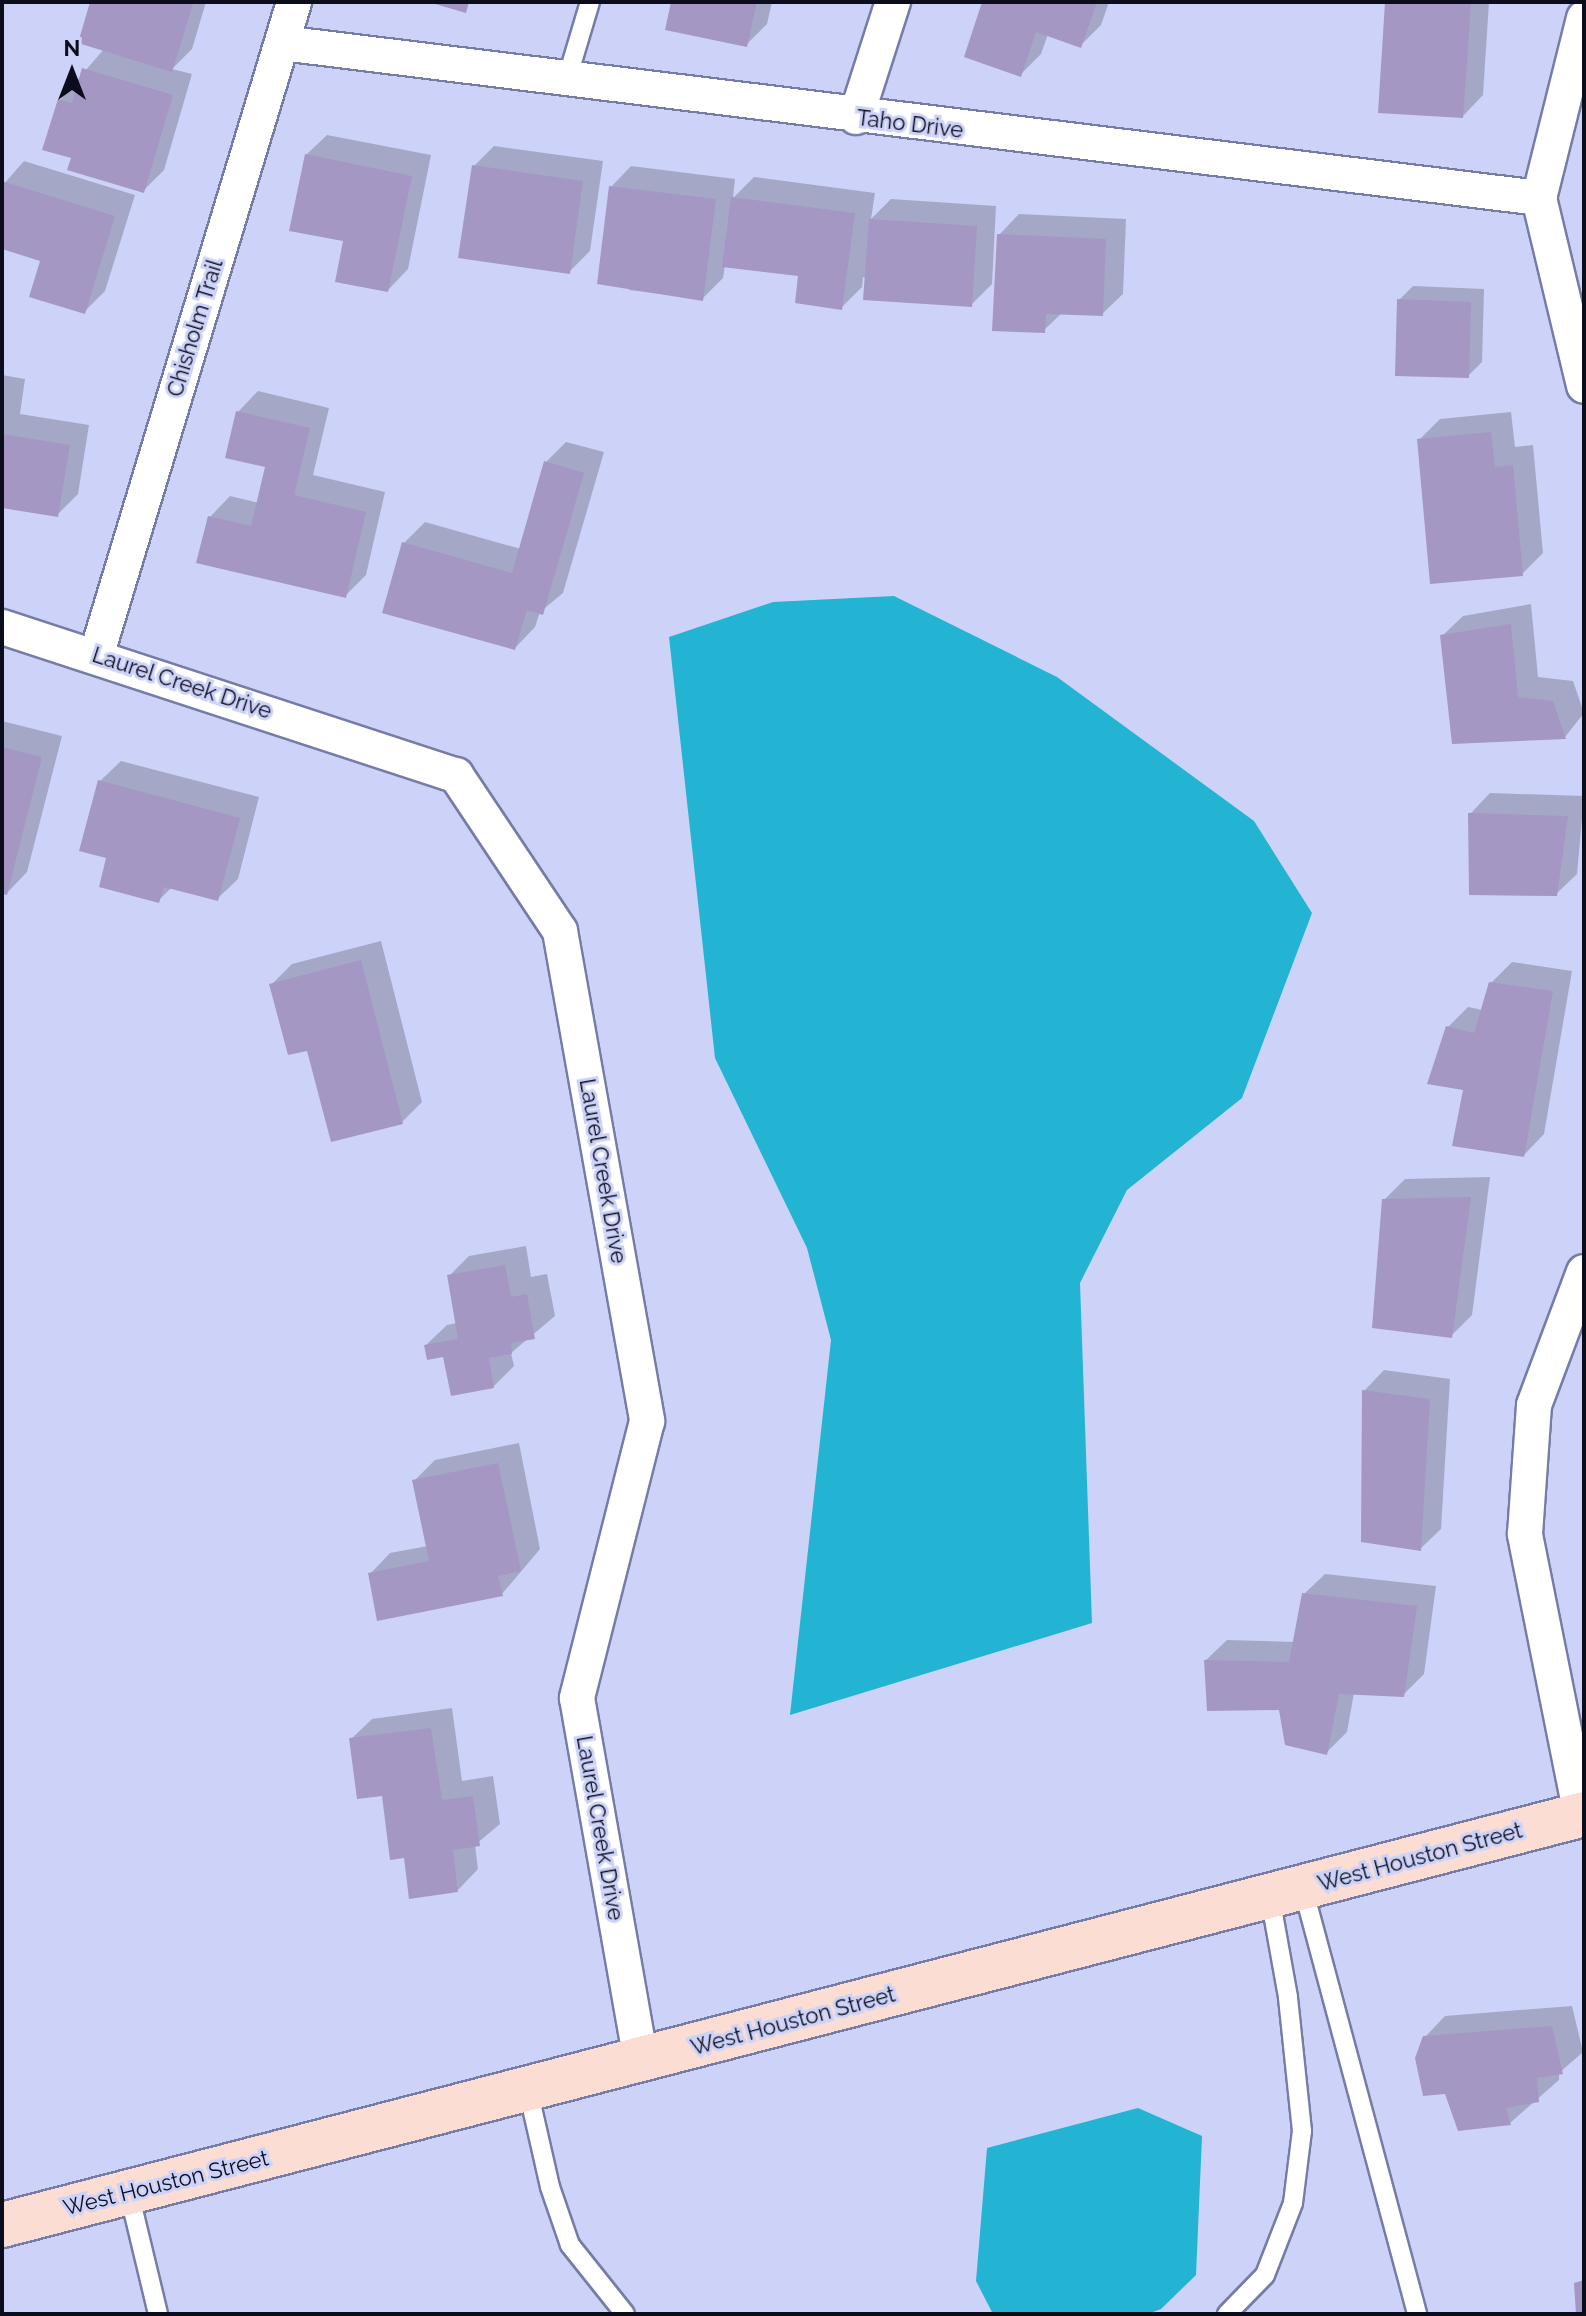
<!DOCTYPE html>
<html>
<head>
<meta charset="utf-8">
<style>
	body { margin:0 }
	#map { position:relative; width:1586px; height:2316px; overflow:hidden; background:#cdd3f8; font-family:Raleway,sans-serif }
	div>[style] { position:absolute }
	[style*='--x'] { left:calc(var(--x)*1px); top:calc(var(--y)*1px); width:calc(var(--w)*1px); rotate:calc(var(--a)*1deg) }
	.water>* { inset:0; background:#23b3d3 }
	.shadow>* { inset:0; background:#0003 }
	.building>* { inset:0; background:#a497c3 }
	.roads { filter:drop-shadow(2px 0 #757ca6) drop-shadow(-2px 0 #757ca6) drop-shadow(0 2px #757ca6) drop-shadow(0 -2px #757ca6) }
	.service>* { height:18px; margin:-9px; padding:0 9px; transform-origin:9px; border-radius:9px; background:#fff }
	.minor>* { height:34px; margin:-17px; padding:0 17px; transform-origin:17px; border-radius:17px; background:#fff }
	.primary>* { height:44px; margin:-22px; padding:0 22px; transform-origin:22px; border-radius:22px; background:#fbddd4 }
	span { translate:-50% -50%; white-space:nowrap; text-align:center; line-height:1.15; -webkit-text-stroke:6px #cdd3f8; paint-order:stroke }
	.street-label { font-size:22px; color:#0b0d1c }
	.frame { position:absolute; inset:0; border:4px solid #0b0d1c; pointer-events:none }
	.north { position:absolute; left:32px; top:32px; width:80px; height:80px; -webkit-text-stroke:6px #cdd3f8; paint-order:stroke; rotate:0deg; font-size:22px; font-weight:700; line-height:32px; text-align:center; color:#0b0d1c }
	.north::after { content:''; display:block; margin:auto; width:28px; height:36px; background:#0b0d1c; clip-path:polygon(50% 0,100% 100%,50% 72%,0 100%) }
</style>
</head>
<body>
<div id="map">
	<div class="water">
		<div style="clip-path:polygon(894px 596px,1057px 677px,1254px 821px,1312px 913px,1242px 1098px,1127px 1190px,1080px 1283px,1092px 1623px,790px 1715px,831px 1340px,807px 1248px,715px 1058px,669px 637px,773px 602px)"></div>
		<div style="clip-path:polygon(1138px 2108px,1202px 2136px,1196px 2275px,1161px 2309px,1148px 2314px,993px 2314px,976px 2281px,987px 2148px)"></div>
	</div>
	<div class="shadow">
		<div style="clip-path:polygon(92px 2px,206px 2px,192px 49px,172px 69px,192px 74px,164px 170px,143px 191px,73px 157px,60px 100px,104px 49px,80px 42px)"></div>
		<div style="clip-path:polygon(673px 2px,772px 2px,767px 24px,746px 45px)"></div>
		<div style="clip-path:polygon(984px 2px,1109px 2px,1101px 25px,1081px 45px,1048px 34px,1041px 54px,1021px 74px)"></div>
		<div style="clip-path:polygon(1387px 2px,1489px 2px,1483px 95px,1463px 116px)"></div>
		<div style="clip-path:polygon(327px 135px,431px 155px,408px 269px,388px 290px,346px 240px,306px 155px)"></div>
		<div style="clip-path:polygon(494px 146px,603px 161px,590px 251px,569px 272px,474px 166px)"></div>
		<div style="clip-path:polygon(24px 161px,135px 195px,105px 291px,84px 312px,43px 260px,2px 247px,2px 186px)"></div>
		<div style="clip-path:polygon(631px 166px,735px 179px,733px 198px,754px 177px,875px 193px,871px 219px,891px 199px,996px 206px,992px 284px,971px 305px,863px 277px,862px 287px,841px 308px,800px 275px,725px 265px,723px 278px,702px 299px,629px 290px,611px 187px)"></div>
		<div style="clip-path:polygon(1019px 214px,1126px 219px,1123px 294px,1102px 314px,1062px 313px,1044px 330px,999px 235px)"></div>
		<div style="clip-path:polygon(1413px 286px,1484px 289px,1482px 362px,1468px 376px,1399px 300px)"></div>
		<div style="clip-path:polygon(2px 375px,25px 379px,20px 414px,89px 425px,78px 494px,57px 515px,2px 506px)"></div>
		<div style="clip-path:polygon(258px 391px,329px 408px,313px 475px,385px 492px,366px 575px,345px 596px,210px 517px,230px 496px,259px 503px,267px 465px,238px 412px)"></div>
		<div style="clip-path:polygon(1511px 412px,1515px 447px,1533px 445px,1543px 553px,1522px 574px,1419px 440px,1440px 419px)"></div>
		<div style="clip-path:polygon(566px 442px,604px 452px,563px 593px,540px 612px,535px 627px,515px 648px,404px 543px,425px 522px,521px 549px,546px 462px)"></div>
		<div style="clip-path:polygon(1531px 604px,1538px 677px,1573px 681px,1584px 713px,1565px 737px,1442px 636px,1463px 616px)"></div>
		<div style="clip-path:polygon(2px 721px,62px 736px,27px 872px,7px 893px,2px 892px)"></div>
		<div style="clip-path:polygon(121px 761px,259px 797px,238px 879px,217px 899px,172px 887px,158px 901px,109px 857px,100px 781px)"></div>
		<div style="clip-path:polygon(1490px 793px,1584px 796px,1577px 874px,1556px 894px,1470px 814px)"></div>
		<div style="clip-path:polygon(381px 941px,422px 1102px,402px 1122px,309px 1048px,272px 984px,292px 964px)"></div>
		<div style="clip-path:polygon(1512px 962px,1572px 971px,1544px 1134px,1524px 1155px,1466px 1088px,1448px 1027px,1468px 1007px,1483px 1010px,1491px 983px)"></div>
		<div style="clip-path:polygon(1490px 1177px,1472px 1315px,1451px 1336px,1384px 1200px,1405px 1179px)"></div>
		<div style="clip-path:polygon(526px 1246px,531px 1277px,547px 1274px,555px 1316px,511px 1353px,514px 1366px,493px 1387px,426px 1345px,447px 1325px,457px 1323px,449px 1276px,469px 1256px)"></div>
		<div style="clip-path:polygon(1384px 1370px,1450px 1379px,1441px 1529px,1420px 1549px,1364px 1391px)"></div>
		<div style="clip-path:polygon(519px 1443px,540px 1549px,502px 1594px,370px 1574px,390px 1553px,428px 1546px,414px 1481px,435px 1460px)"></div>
		<div style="clip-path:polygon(1325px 1574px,1436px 1586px,1424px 1674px,1403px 1695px,1354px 1693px,1347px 1732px,1327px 1752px,1281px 1708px,1206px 1660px,1227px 1640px,1295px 1642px,1304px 1594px)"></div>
		<div style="clip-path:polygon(452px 1708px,462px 1781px,493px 1776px,500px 1824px,475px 1845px,478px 1869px,458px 1890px,406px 1856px,383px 1794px,351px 1739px,372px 1719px)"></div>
		<div style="clip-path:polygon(1572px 2006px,1583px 2052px,1559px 2073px,1559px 2080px,1510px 2123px,1459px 2129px,1425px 2037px,1445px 2016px)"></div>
	</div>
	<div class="building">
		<div style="clip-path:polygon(90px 2px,193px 4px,172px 72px,78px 43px)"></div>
		<div style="clip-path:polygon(428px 2px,469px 2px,466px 13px)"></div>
		<div style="clip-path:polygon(671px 2px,757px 2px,747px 47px,665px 30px)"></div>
		<div style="clip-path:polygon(982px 2px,1097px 2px,1081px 48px,1036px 32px,1021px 77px,964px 57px)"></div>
		<div style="clip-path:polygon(1385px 2px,1471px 2px,1463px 118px,1378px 113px)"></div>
		<div style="clip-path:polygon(82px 68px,173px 95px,144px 193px,67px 170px,71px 158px,42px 150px,58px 99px,72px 103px)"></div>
		<div style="clip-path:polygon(305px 154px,412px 176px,388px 292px,335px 282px,343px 241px,289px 231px)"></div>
		<div style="clip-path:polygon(472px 165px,583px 181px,570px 274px,458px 258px)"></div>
		<div style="clip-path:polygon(2px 181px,115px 216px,85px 314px,29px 297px,40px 261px,2px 249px)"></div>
		<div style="clip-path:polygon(609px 186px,716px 199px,703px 301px,597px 284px)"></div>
		<div style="clip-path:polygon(731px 197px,855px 213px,842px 310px,795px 303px,798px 276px,722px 267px)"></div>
		<div style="clip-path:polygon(869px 219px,977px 226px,972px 307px,863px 300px)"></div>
		<div style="clip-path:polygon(997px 234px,1106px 239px,1103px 316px,1046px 314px,1045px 333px,992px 331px)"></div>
		<div style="clip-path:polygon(1397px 299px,1471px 302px,1469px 378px,1395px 376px)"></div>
		<div style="clip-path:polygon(236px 411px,310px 428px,294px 495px,366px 512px,346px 598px,196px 563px,208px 516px,251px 526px,265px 467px,225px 458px)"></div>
		<div style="clip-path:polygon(1491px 432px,1495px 467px,1513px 465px,1523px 576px,1430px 584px,1417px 439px)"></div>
		<div style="clip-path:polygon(2px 434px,70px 445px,58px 517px,2px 508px)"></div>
		<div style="clip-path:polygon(544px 461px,584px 473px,543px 615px,527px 610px,515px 650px,382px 613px,402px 542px,512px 573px)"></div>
		<div style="clip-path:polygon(1511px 624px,1518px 697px,1553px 701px,1566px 739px,1452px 744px,1440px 635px)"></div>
		<div style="clip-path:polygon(2px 747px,42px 757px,7px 895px,2px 894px)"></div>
		<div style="clip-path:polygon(98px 780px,240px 818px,218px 901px,164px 887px,159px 903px,99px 887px,106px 858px,79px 851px)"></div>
		<div style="clip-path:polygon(1468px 813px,1568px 816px,1557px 896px,1469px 895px)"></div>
		<div style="clip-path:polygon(361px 960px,403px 1124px,331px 1142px,307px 1051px,288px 1055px,269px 984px)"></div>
		<div style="clip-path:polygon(1489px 982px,1553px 991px,1524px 1157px,1452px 1146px,1463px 1090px,1427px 1084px,1446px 1026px,1474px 1033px)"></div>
		<div style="clip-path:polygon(1471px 1197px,1452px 1338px,1372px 1328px,1382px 1199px)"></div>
		<div style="clip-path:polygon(505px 1265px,511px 1297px,527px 1294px,535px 1339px,511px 1343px,512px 1354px,489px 1358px,494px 1388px,451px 1396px,443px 1357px,427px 1360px,424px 1345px,458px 1339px,447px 1275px)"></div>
		<div style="clip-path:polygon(1362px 1390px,1430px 1399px,1421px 1551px,1361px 1542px)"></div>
		<div style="clip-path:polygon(498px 1463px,521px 1571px,498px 1576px,503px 1596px,377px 1621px,368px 1573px,429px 1561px,412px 1480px)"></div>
		<div style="clip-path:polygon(1302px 1593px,1417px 1606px,1404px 1697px,1339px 1694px,1327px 1755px,1285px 1745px,1279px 1710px,1207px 1711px,1204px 1660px,1289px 1662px)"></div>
		<div style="clip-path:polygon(431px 1728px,442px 1800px,473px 1796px,480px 1846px,453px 1850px,458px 1892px,409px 1899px,404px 1858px,390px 1860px,382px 1796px,357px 1799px,349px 1738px)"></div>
		<div style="clip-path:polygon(1552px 2026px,1563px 2074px,1537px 2078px,1539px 2102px,1506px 2108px,1511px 2125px,1458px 2131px,1445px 2094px,1423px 2096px,1415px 2058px,1423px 2036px)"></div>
		<div style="clip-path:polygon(1584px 2280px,1584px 2314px,1576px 2314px,1574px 2283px)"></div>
	</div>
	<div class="roads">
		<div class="service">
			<div style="--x:567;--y:79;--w:80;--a:-73.4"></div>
			<div style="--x:1303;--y:1888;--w:441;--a:75"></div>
			<div style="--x:528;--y:2090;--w:99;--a:77.2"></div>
			<div style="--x:550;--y:2187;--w:61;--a:71"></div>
			<div style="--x:570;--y:2245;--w:88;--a:51.4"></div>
			<div style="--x:129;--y:2193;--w:124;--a:76.5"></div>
			<div style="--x:1227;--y:2314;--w:54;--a:-45.7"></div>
			<div style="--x:1265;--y:2275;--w:77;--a:-68.7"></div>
			<div style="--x:1293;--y:2203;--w:73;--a:-82.9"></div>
			<div style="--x:1302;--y:2131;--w:135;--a:-96"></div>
			<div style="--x:1288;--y:1997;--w:102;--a:-100.2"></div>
		</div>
		<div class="minor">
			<div style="--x:1584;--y:18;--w:186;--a:104"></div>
			<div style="--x:1539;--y:198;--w:193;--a:76.5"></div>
			<div style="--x:282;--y:43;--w:1267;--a:7.03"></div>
			<div style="--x:856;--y:117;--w:121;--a:-72.2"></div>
			<div style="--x:2;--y:627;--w:478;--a:18.1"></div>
			<div style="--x:456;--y:775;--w:187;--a:56.3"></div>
			<div style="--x:560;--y:931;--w:498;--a:79.9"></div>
			<div style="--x:647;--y:1421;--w:286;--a:104.2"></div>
			<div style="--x:577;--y:1698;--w:369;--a:80"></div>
			<div style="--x:97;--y:653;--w:680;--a:-73.16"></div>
			<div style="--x:1581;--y:1815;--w:287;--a:-101.3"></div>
			<div style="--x:1525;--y:1534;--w:129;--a:-86"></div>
			<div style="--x:1534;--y:1405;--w:142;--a:-69.4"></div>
		</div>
		<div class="primary">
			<div style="--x:2;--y:2225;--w:1635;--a:-14.56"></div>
		</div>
	</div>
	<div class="street-label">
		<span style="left:910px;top:124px;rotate:7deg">Taho Drive</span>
		<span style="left:195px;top:328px;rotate:-73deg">Chisholm Trail</span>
		<span style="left:182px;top:683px;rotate:18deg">Laurel Creek Drive</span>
		<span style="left:603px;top:1171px;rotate:80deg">Laurel Creek Drive</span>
		<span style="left:600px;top:1828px;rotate:80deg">Laurel Creek Drive</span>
		<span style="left:1420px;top:1857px;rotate:-15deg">West Houston Street</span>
		<span style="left:793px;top:2021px;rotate:-15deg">West Houston Street</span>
		<span style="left:166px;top:2183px;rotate:-14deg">West Houston Street</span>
	</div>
	<div class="frame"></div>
	<div class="north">N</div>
</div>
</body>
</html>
